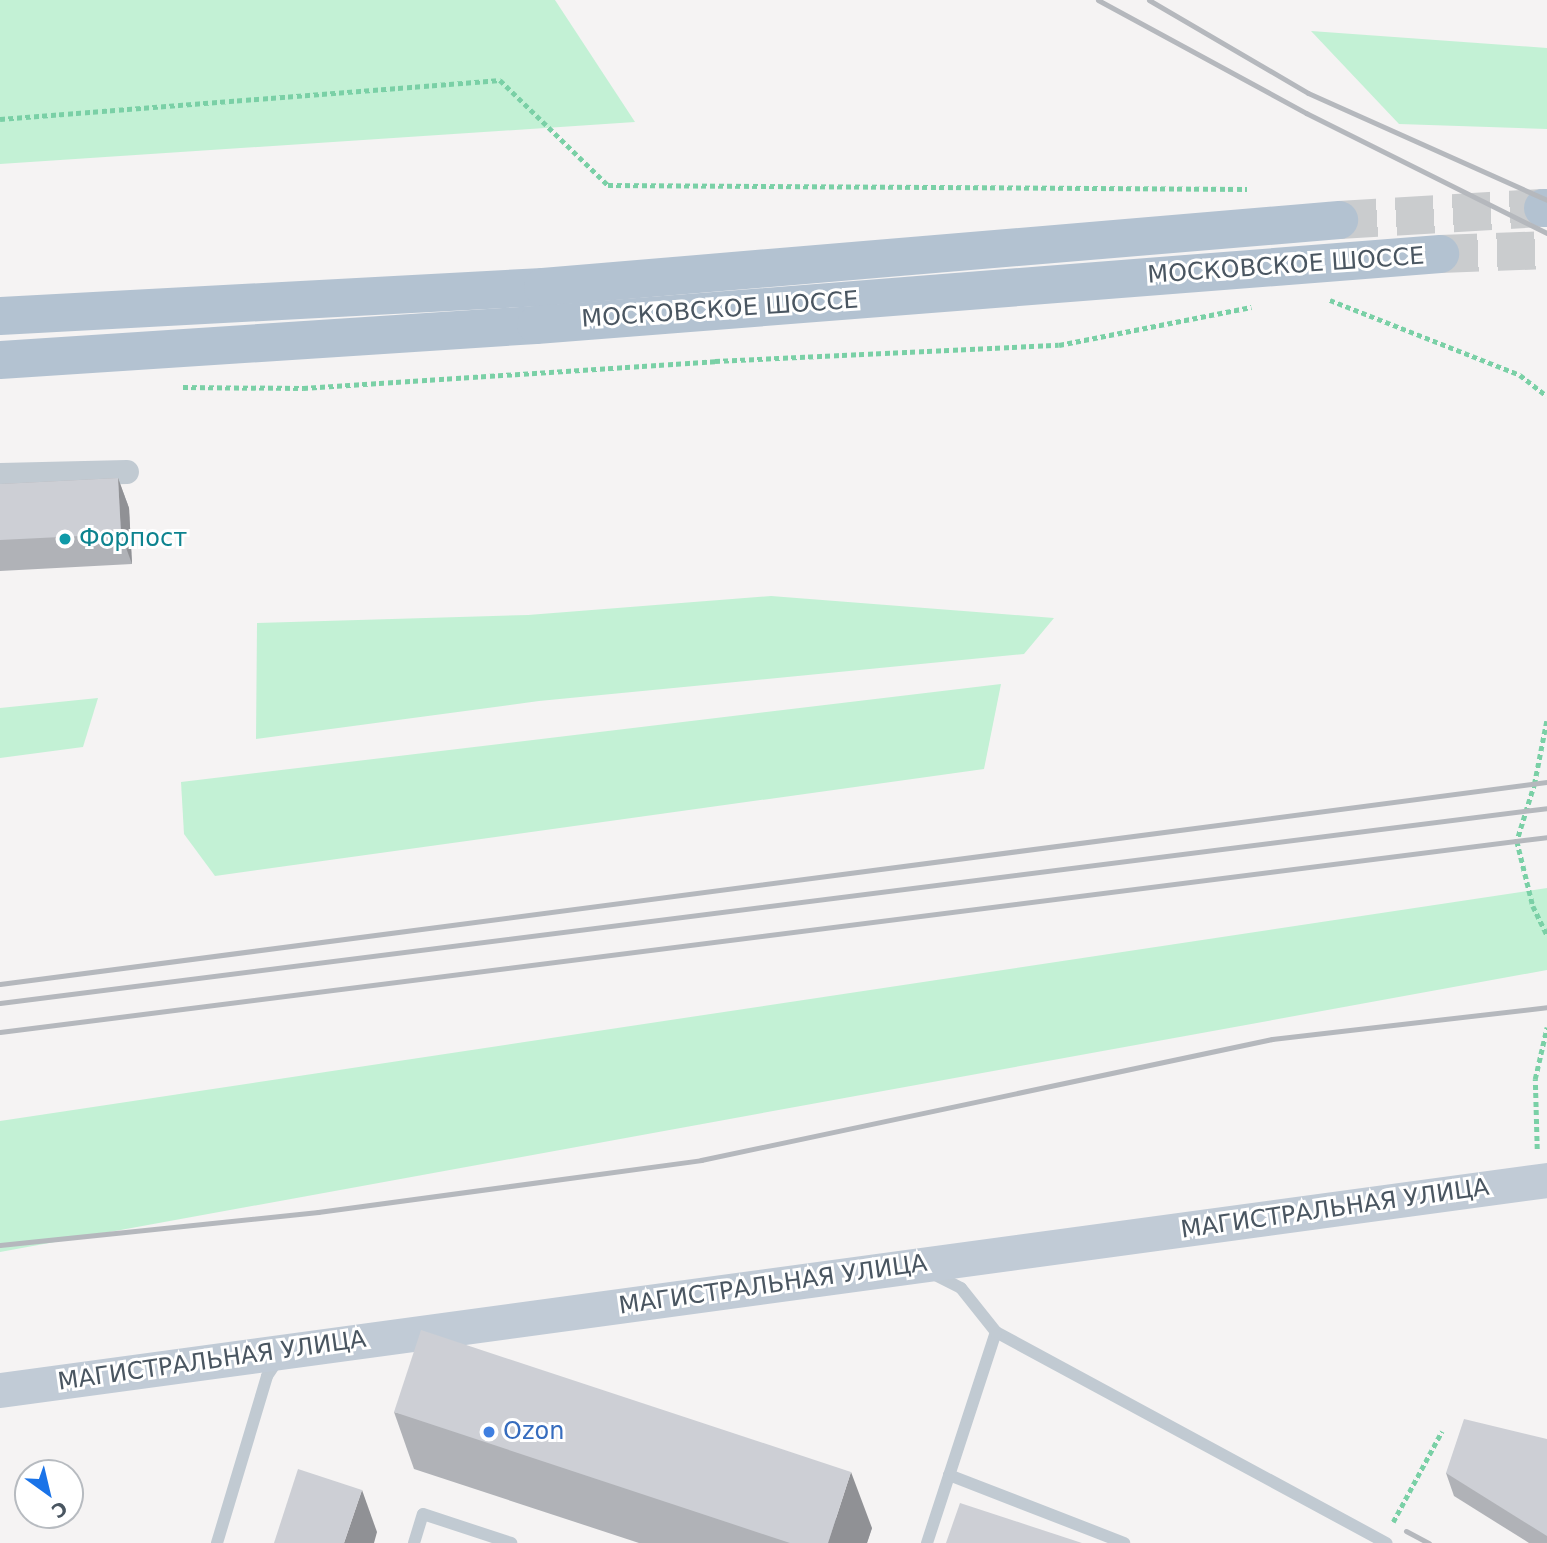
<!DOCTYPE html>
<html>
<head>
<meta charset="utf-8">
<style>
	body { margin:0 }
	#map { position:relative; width:1547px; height:1543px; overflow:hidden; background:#f5f3f3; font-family:"DejaVu Sans",sans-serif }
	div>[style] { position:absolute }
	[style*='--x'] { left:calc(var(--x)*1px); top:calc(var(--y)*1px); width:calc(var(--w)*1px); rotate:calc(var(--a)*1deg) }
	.green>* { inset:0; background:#c3f1d5 }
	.primary-tunnel>* { height:38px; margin-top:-19px; transform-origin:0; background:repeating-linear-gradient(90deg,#caccce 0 38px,transparent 0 57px) }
	.path>* { height:4.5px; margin-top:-2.25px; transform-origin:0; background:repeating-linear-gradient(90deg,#7ad0a6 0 5px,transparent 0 8.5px) }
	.lane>* { height:12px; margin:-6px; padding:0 6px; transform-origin:6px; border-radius:6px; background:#c1cad2 }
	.street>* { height:24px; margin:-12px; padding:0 12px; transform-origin:12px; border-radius:12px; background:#c1cad2 }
	.secondary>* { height:35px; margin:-17.5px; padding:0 17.5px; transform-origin:17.5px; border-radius:17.5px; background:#c1cbd6 }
	.primary>* { height:38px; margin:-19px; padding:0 19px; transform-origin:19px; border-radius:19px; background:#b3c2d1 }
	.rail>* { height:5px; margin:-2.5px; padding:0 2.5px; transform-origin:2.5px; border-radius:2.5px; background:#b5b8bd }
	.wall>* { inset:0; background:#b0b2b7 }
	.shaded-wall>* { inset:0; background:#909195 }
	.building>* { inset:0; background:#cdcfd5 }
	.dots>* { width:19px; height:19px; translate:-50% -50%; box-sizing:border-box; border:4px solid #fff; border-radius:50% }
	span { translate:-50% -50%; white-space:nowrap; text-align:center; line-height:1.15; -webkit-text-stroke:6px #fff; paint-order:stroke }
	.street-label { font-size:24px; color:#4a5661 }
	.culture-label { font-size:24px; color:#0d838f }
	.left { translate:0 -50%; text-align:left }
	.shop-label { font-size:24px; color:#366cbe }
	.north { position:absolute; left:14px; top:1459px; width:70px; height:70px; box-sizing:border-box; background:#fff; border:2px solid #b7bbc0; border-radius:50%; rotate:146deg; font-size:19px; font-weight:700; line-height:28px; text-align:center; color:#4a5661 }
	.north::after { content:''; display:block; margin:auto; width:24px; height:32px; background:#1a73e8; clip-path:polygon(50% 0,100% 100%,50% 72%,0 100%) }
</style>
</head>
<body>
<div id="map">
	<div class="green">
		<div style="clip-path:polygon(0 0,555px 0,635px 122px,0 164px)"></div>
		<div style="clip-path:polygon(1311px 31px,1547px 48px,1547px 129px,1399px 124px)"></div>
		<div style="clip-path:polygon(771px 596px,1054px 618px,1024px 654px,539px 701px,256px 739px,257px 623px,528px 615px)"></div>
		<div style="clip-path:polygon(1001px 684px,984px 769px,215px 876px,184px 834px,181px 782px)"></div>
		<div style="clip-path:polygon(98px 698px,83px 747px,0 758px,0 708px)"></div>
		<div style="clip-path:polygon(1547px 888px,1547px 970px,0 1252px,0 1121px)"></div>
	</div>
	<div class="primary-tunnel">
		<div style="--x:1339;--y:220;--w:204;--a:-3.4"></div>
		<div style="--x:1440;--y:254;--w:107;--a:-2.1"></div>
	</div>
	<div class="path">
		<div style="--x:0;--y:119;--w:502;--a:-4.46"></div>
		<div style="--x:500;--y:80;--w:151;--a:44.2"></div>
		<div style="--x:608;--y:185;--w:639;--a:0.36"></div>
		<div style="--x:1330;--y:300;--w:204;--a:21.5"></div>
		<div style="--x:1520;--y:375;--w:34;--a:38"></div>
		<div style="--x:183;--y:387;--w:120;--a:0.5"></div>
		<div style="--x:303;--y:388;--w:413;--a:-3.7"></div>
		<div style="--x:715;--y:361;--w:344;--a:-2.7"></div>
		<div style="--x:1059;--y:345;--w:196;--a:-11.2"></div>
		<div style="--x:1547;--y:721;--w:63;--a:101"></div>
		<div style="--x:1535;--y:783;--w:61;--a:107.2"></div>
		<div style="--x:1517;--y:841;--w:67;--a:76.2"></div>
		<div style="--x:1533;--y:906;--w:32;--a:64"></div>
		<div style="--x:1537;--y:1149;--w:70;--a:-91.6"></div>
		<div style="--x:1535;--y:1079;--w:53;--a:-77"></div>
		<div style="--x:1393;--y:1522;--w:103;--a:-61.7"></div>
	</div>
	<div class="lane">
		<div style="--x:996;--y:1332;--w:444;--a:28.4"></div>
		<div style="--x:949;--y:1475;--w:188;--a:21.2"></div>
		<div style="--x:217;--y:1543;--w:174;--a:-73.3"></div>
		<div style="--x:267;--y:1376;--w:22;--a:-56"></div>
		<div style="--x:414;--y:1543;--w:30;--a:-73"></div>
		<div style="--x:423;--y:1514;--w:93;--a:18.2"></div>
		<div style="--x:927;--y:1543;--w:222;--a:-71.9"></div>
		<div style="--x:996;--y:1332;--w:56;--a:-128.5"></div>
		<div style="--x:961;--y:1288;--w:34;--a:-153"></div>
	</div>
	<div class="street">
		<div style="--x:0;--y:475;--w:127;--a:-1.4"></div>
	</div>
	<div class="secondary">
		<div style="--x:0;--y:1390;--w:1561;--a:-7.73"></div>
	</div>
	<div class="primary">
		<div style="--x:1543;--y:208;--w:4;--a:0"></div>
		<div style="--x:0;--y:316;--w:544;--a:-3.06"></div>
		<div style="--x:543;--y:287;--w:799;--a:-4.81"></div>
		<div style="--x:0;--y:360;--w:537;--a:-3.74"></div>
		<div style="--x:536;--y:325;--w:907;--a:-4.49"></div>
	</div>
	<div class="rail">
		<div style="--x:1098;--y:0;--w:237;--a:28.5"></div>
		<div style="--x:1306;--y:113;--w:269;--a:26.5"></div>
		<div style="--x:1149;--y:0;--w:184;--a:30.3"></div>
		<div style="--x:1308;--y:93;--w:262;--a:24.1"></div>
		<div style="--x:0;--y:984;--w:1560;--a:-7.44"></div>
		<div style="--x:0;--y:1003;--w:1559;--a:-7.18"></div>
		<div style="--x:0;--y:1032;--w:1559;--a:-7.18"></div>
		<div style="--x:0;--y:1245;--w:320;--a:-5.9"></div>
		<div style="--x:318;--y:1212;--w:387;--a:-7.7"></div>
		<div style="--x:701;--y:1160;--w:584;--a:-11.96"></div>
		<div style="--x:1272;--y:1039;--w:277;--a:-6.6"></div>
		<div style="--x:1406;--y:1531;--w:26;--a:28"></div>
	</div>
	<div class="wall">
		<div style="clip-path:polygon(118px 478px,129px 508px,132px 564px,0 571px,0 484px)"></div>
		<div style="clip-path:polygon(394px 1412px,872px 1528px,867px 1543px,639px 1543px,414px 1469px)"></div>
		<div style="clip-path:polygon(1547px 1439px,1547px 1543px,1529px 1543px,1454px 1496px,1446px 1473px)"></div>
	</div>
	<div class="shaded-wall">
		<div style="clip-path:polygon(118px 478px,129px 508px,132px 564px,121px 534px)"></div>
		<div style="clip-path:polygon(851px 1472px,872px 1528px,867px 1543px,828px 1543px)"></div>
		<div style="clip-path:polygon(362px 1490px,377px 1532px,374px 1543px,344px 1543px)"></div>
	</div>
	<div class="building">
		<div style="clip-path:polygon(118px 478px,121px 534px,0 540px,0 484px)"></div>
		<div style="clip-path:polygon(421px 1330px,851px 1472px,828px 1543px,790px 1543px,394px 1412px)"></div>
		<div style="clip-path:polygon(1464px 1419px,1547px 1439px,1547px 1536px,1446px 1473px)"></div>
		<div style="clip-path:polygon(298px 1469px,362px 1490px,344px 1543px,274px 1543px)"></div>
		<div style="clip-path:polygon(960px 1503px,1082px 1543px,946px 1543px)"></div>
	</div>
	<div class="dots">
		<div style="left:65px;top:539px;background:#0f9aa8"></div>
		<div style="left:489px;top:1432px;background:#3f7fe0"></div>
	</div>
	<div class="street-label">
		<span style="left:1286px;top:266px;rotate:-4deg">МОСКОВСКОЕ ШОССЕ</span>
		<span style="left:720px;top:310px;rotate:-4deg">МОСКОВСКОЕ ШОССЕ</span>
		<span style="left:1335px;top:1209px;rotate:-8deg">МАГИСТРАЛЬНАЯ УЛИЦА</span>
		<span style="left:773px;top:1285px;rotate:-8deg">МАГИСТРАЛЬНАЯ УЛИЦА</span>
		<span style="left:212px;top:1361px;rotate:-8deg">МАГИСТРАЛЬНАЯ УЛИЦА</span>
	</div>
	<div class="culture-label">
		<span class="left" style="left:79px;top:539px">Форпост</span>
	</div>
	<div class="shop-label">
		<span class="left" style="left:503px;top:1432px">Ozon</span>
	</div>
	<div class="north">С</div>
</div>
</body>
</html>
